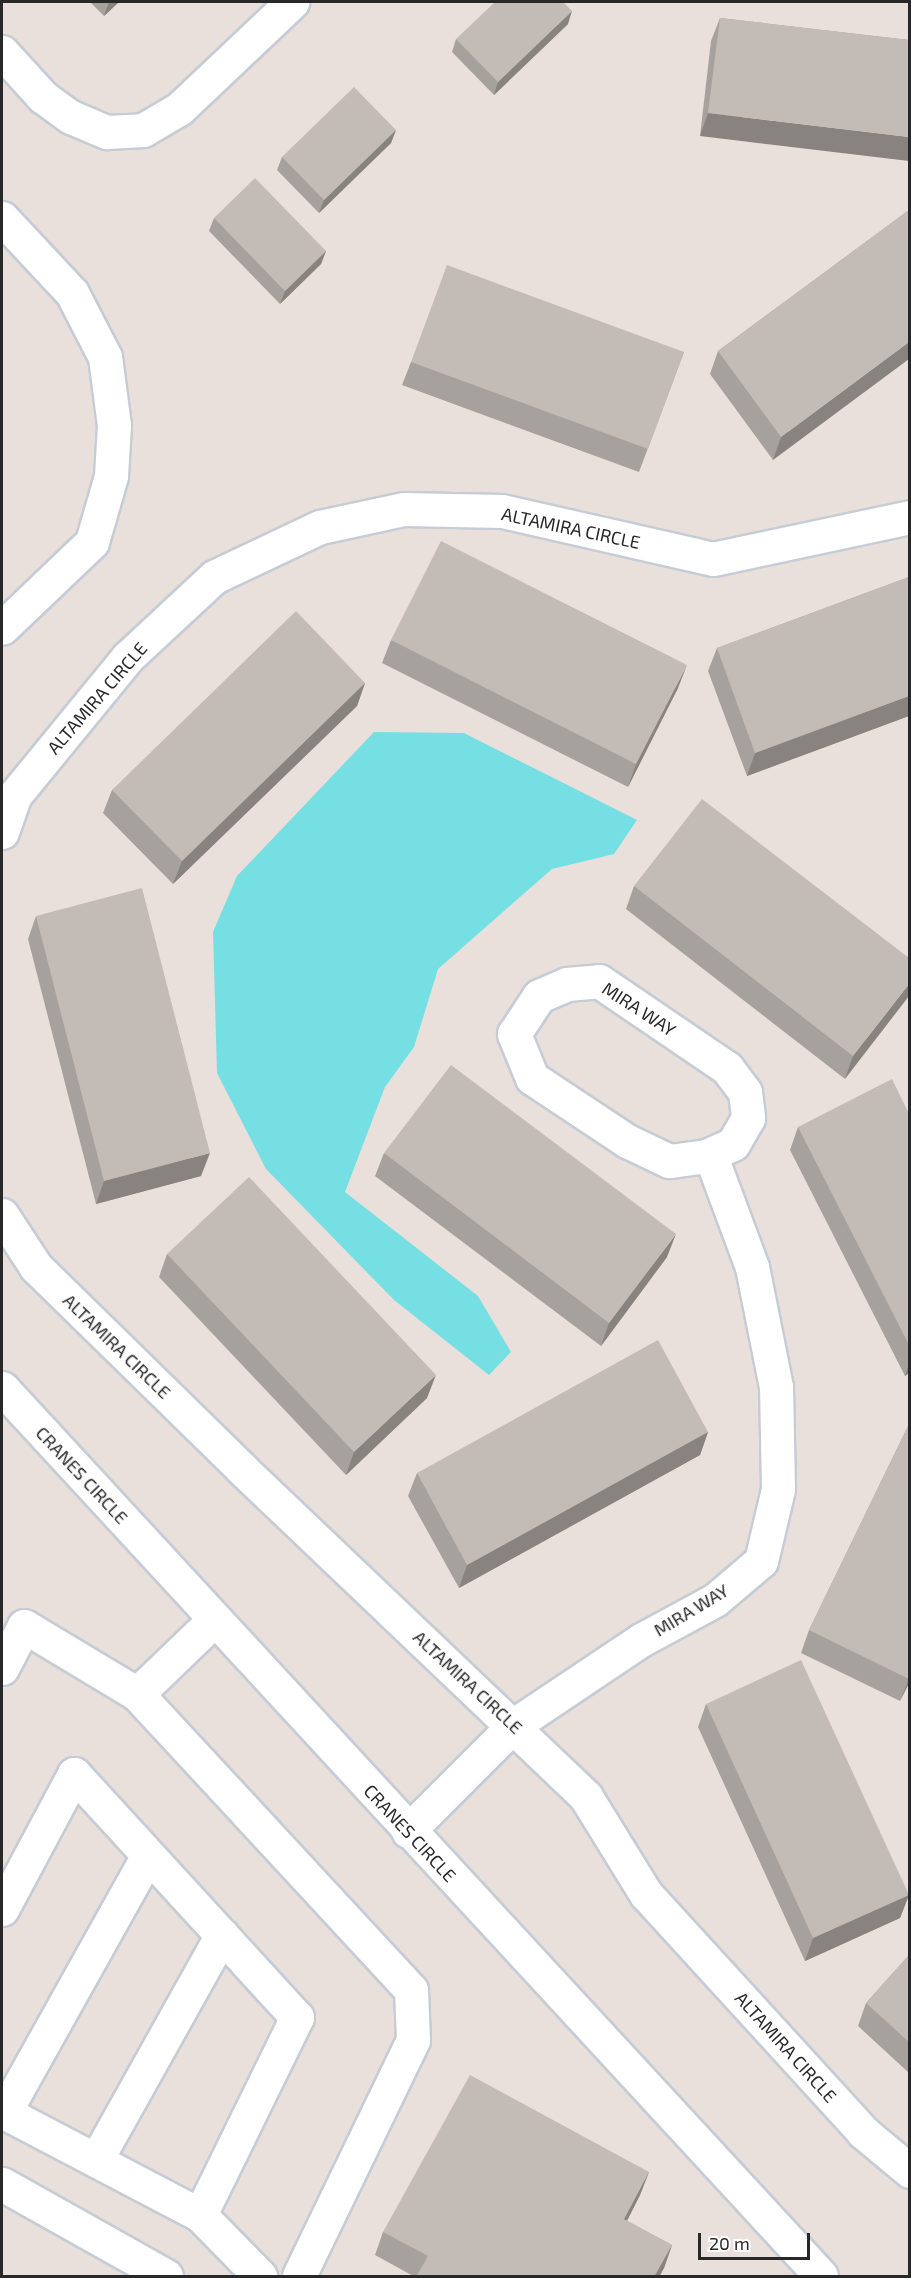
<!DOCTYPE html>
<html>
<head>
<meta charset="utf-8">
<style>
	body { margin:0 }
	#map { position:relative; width:911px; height:2278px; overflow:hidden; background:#e9e0db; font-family:"Exo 2",sans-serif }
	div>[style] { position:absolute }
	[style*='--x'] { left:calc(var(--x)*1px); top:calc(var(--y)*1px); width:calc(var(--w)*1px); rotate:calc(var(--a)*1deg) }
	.water>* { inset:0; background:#75dfe4 }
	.roads { filter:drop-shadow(2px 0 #c6ccd5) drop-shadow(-2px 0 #c6ccd5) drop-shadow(0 2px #c6ccd5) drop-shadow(0 -2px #c6ccd5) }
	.minor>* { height:33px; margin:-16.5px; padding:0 16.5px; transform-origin:16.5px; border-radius:16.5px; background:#fff }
	.wall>* { inset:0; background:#a7a19d }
	.shaded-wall>* { inset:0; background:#88837f }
	.building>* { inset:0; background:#c2bbb6 }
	span { translate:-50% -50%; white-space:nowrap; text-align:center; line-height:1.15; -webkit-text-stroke:4.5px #fff; paint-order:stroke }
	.street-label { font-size:18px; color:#282828 }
	.frame { position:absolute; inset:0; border:3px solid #282828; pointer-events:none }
	.scale { position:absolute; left:698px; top:2233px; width:112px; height:27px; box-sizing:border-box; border:3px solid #282828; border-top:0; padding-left:8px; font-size:18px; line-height:21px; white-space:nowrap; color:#282828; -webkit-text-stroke:4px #fff; paint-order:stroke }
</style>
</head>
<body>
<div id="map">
	<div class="water">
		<div style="clip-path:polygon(374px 732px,464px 733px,637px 820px,614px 854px,552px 869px,438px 969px,414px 1047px,385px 1087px,345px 1192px,478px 1296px,511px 1352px,489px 1375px,394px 1300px,266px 1169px,217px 1073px,213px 932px,237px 876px)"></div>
	</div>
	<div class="roads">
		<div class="minor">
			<div style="--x:2;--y:52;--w:61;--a:47.7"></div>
			<div style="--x:43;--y:97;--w:34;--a:36"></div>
			<div style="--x:71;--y:117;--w:39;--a:23"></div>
			<div style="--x:107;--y:132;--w:36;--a:-3"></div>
			<div style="--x:143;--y:130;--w:42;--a:-30.3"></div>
			<div style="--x:179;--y:109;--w:156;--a:-43.4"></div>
			<div style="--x:2;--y:218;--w:103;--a:47"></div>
			<div style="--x:72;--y:293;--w:72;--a:62.7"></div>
			<div style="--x:105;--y:357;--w:69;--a:82.5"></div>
			<div style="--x:114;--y:425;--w:51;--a:93.4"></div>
			<div style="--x:111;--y:476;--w:69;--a:106.1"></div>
			<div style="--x:92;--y:542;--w:124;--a:136.3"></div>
			<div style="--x:2;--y:832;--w:39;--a:-71"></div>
			<div style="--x:15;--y:795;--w:178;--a:-50.7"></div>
			<div style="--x:128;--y:657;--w:117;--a:-42.9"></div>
			<div style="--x:214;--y:577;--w:117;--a:-25.3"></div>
			<div style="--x:320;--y:527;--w:86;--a:-12.1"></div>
			<div style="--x:404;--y:509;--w:98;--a:1.2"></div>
			<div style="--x:502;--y:511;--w:216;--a:12.8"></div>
			<div style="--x:713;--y:559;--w:201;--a:-12"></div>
			<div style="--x:599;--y:981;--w:155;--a:34.2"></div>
			<div style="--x:727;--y:1068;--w:30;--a:53"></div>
			<div style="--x:745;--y:1092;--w:26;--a:83"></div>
			<div style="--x:748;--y:1118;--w:30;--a:120"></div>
			<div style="--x:733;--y:1144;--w:30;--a:156"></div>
			<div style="--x:706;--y:1156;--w:37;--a:172"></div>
			<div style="--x:669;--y:1161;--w:47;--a:-154.5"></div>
			<div style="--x:627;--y:1141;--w:114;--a:-146.4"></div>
			<div style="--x:532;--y:1078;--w:48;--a:-112.2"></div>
			<div style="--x:514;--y:1034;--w:45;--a:-56.7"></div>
			<div style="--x:539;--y:996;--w:30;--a:-23"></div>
			<div style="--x:567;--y:984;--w:32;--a:-5"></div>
			<div style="--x:2;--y:1215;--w:62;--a:56.8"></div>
			<div style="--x:36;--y:1267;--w:289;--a:44.4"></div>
			<div style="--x:242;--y:1469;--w:475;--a:43.6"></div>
			<div style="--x:586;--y:1797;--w:114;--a:58.3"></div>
			<div style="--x:646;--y:1894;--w:322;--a:47.6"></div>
			<div style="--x:863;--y:2132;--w:61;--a:39.7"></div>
			<div style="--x:2;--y:1388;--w:1208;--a:47.31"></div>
			<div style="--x:2;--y:1668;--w:47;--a:-62.4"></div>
			<div style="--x:24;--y:1626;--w:132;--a:31"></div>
			<div style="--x:137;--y:1694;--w:107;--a:-43.9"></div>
			<div style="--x:137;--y:1694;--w:403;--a:47.2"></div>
			<div style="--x:411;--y:1990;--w:50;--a:87.7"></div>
			<div style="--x:413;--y:2040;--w:262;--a:115.8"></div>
			<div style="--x:408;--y:1831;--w:150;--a:-45"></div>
			<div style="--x:514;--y:1725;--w:153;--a:-33.8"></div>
			<div style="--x:641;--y:1640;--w:84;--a:-28.4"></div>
			<div style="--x:715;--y:1600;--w:60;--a:-40.3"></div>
			<div style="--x:761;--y:1561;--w:74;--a:-76.7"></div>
			<div style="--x:778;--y:1489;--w:102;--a:-91.1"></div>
			<div style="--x:776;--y:1387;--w:122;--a:-101.3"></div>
			<div style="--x:752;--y:1267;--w:109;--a:-110.4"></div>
			<div style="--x:714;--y:1165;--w:12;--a:-132"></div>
			<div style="--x:2;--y:1909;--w:153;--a:-61.9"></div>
			<div style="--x:74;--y:1774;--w:330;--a:47.5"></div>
			<div style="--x:297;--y:2017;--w:220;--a:116.1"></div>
			<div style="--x:200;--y:2215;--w:224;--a:-152.3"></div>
			<div style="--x:4;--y:2113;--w:295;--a:-60.8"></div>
			<div style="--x:96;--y:2160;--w:258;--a:-60.8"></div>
			<div style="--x:2;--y:2184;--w:188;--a:29.3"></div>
			<div style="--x:200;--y:2215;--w:86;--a:45.5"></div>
		</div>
	</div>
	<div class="wall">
		<div style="clip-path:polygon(90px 2px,119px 2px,104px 16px)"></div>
		<div style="clip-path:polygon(720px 18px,909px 40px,700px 136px,711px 41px)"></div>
		<div style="clip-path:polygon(568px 24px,494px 95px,452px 52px,456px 39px)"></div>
		<div style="clip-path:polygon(396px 130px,391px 143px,319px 213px,277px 170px,282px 157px)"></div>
		<div style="clip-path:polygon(909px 210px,773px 460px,710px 374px,718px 351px)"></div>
		<div style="clip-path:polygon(214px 218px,326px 251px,321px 264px,280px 304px,209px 231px)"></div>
		<div style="clip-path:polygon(684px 352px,639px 472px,402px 385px,411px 362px)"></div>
		<div style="clip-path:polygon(909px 577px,909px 716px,747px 776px,708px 671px,717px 648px)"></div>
		<div style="clip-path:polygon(391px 640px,678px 688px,628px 787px,382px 663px)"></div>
		<div style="clip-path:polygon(365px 683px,357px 706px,173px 884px,103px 813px,112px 790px)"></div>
		<div style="clip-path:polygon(634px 886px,909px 958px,845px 1079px,626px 909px)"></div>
		<div style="clip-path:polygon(36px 916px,201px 1176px,96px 1204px,28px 939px)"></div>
		<div style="clip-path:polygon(909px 1114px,909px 1373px,905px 1376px,790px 1150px,798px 1127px)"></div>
		<div style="clip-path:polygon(384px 1153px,667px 1257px,601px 1346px,375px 1176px)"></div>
		<div style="clip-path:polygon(167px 1254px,427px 1398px,346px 1475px,159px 1277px)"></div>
		<div style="clip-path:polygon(909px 1424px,909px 1683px,900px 1701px,801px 1653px,809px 1630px)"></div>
		<div style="clip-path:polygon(708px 1432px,700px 1455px,459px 1588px,408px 1496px,417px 1473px)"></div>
		<div style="clip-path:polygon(706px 1704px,909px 1895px,900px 1918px,805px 1961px,698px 1727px)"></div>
		<div style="clip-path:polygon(909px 1955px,909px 2073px,858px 2026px,866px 2003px)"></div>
		<div style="clip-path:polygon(649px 2172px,640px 2195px,627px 2221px,672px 2245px,664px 2268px,659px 2277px,415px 2277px,375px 2255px,383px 2232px)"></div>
	</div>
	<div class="shaded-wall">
		<div style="clip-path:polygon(109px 2px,119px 2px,104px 16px)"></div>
		<div style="clip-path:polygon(572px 11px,568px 24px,494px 95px,498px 82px)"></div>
		<div style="clip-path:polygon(708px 113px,909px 137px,909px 161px,700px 136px)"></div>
		<div style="clip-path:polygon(396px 130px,391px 143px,319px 213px,324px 200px)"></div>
		<div style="clip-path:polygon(326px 251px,321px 264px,280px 304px,285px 291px)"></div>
		<div style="clip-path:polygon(909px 342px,909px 359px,773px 460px,781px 437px)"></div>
		<div style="clip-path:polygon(687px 665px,678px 688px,628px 787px,636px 764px)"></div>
		<div style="clip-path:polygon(365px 683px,357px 706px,173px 884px,182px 861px)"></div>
		<div style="clip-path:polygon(909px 696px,909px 716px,747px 776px,755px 753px)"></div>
		<div style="clip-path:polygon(909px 984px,909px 996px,845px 1079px,853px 1056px)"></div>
		<div style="clip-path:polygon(210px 1153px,201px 1176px,96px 1204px,104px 1181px)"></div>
		<div style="clip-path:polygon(676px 1234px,667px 1257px,601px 1346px,609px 1323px)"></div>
		<div style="clip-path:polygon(909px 1364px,909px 1373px,905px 1376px)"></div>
		<div style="clip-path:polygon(436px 1375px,427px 1398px,346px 1475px,354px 1452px)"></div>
		<div style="clip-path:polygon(708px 1432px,700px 1455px,459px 1588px,467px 1565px)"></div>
		<div style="clip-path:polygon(909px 1677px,909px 1683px,900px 1701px,909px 1679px)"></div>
		<div style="clip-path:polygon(909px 1895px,900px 1918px,805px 1961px,813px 1938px)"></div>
		<div style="clip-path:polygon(649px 2172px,640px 2195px,616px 2242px,624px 2219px)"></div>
		<div style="clip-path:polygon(672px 2245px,664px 2268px,659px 2277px,654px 2277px)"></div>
	</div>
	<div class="building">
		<div style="clip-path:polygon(495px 2px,563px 2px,572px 11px,498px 82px,456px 39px)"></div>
		<div style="clip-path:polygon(720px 18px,909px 40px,909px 137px,708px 113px)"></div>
		<div style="clip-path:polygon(354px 87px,396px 130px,324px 200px,282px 157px)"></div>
		<div style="clip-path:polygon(255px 178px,326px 251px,285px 291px,214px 218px)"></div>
		<div style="clip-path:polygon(909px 210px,909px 342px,781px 437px,718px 351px)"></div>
		<div style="clip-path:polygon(447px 265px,684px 352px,648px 449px,411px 362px)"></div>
		<div style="clip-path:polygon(441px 541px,687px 665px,636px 764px,391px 640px)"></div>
		<div style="clip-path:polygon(909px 577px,909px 696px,755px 753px,717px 648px)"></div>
		<div style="clip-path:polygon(296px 611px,365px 683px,182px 861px,112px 790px)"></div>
		<div style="clip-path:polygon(702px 799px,909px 958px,909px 984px,853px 1056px,634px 886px)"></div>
		<div style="clip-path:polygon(142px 888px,210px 1153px,104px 1181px,36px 916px)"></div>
		<div style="clip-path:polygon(451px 1065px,676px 1234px,609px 1323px,384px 1153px)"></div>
		<div style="clip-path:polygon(892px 1079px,909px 1114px,909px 1345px,798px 1127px)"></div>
		<div style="clip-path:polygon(249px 1177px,436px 1375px,354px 1452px,167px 1254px)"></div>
		<div style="clip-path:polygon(658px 1340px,708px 1432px,467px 1565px,417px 1473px)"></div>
		<div style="clip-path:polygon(909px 1424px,909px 1679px,809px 1630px)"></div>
		<div style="clip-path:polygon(801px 1660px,909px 1895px,813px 1938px,706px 1704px)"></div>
		<div style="clip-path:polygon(909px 1955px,909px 2042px,866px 2003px)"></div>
		<div style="clip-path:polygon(470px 2075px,649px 2172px,624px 2219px,672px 2245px,654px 2277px,416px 2277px,428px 2256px,383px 2232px)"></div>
	</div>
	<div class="street-label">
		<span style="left:571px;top:528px;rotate:12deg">ALTAMIRA CIRCLE</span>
		<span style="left:97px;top:698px;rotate:-49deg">ALTAMIRA CIRCLE</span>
		<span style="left:639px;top:1009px;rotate:33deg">MIRA WAY</span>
		<span style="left:117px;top:1346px;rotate:44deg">ALTAMIRA CIRCLE</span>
		<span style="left:82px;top:1475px;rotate:47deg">CRANES CIRCLE</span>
		<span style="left:691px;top:1610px;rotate:-31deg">MIRA WAY</span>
		<span style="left:468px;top:1682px;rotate:43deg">ALTAMIRA CIRCLE</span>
		<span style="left:410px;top:1833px;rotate:47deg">CRANES CIRCLE</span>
		<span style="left:786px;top:2047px;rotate:48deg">ALTAMIRA CIRCLE</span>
	</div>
	<div class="frame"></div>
	<div class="scale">20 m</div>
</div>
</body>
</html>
